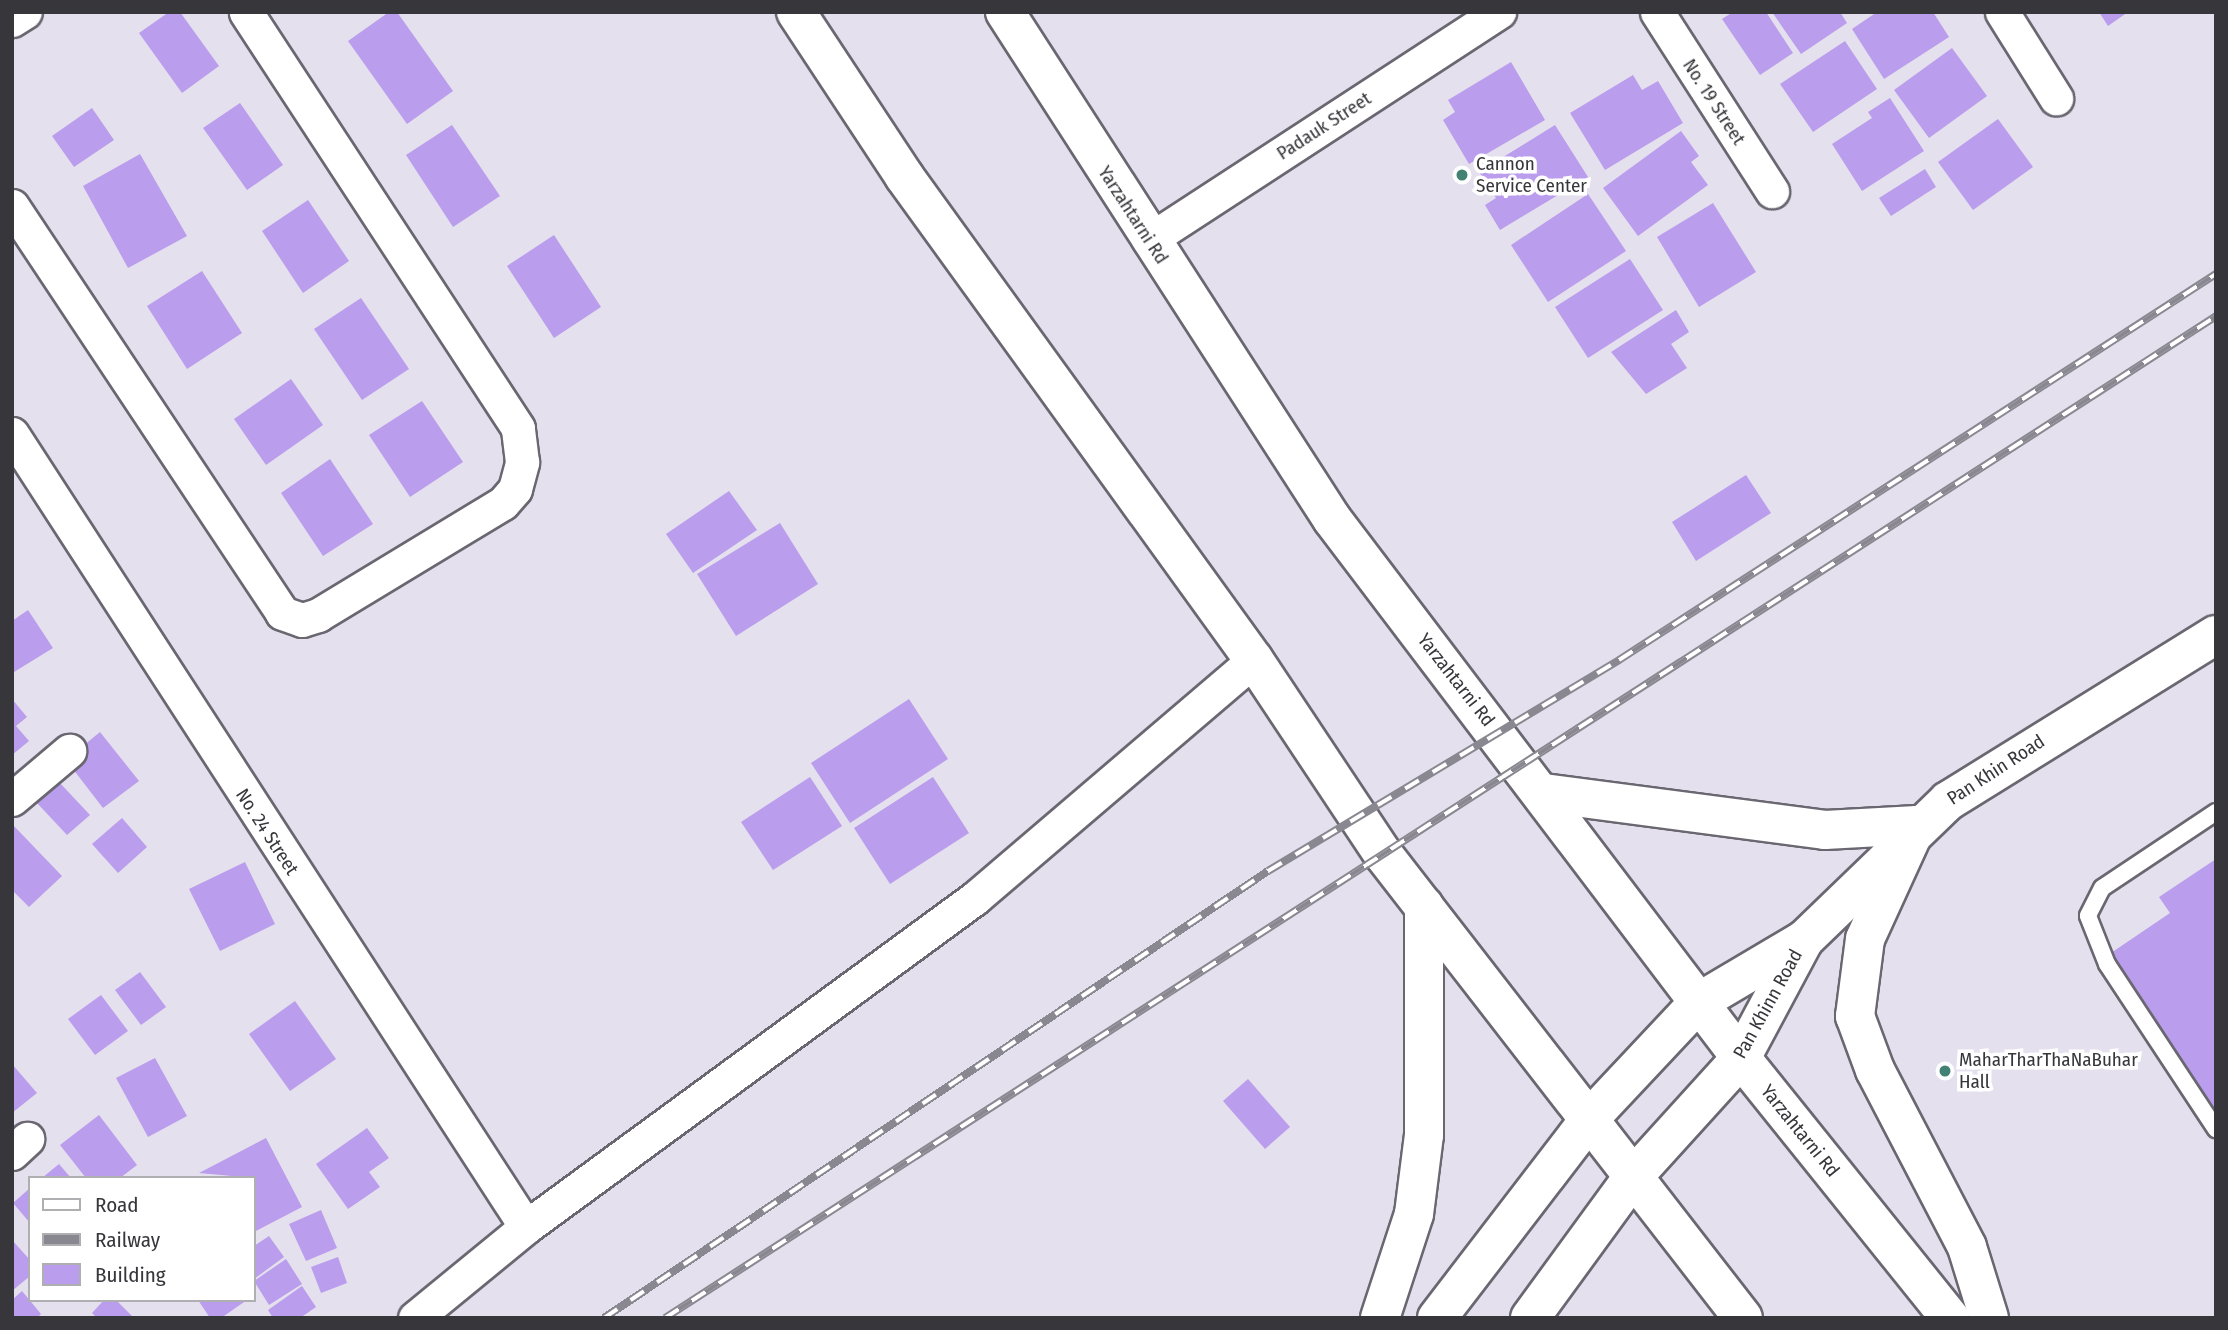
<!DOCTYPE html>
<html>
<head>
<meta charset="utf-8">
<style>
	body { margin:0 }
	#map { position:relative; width:2228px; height:1330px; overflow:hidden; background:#e4e0ed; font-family:"Fira Sans Condensed",sans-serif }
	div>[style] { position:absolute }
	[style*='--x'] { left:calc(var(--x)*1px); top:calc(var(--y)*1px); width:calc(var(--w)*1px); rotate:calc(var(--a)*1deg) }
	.building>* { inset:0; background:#ba9dec }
	.roads { filter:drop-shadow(2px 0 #6a6771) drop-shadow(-2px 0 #6a6771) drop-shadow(0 2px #6a6771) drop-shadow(0 -2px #6a6771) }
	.service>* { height:16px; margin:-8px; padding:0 8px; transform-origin:8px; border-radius:8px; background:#fff }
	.minor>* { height:33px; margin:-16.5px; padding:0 16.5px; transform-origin:16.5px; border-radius:16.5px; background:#fff }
	.primary>* { height:38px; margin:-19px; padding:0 19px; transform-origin:19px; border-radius:19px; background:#fff }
	.rail>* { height:8px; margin-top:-4px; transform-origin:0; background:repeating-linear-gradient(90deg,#fff 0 16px,#898790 0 32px); box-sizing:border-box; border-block:2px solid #898790 }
	.dots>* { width:19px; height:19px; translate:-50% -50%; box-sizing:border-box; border:4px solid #fff; border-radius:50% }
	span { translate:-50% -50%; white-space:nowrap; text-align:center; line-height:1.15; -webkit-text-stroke:7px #fff; paint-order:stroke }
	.street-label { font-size:19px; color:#37363b }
	.poi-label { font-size:19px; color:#37363b }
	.left { translate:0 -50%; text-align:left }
	.frame { position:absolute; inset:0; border:14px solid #37363b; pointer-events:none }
	.legend { position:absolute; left:28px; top:1176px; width:228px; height:126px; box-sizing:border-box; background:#fff; border:2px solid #afafb1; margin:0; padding:9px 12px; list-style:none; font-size:21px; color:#37363b }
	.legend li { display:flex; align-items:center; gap:14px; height:35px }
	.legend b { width:35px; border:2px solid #afafb1 }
</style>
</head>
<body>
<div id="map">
	<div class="building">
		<div style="clip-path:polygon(169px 12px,180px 12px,219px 66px,182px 93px,139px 33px)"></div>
		<div style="clip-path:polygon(389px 12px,397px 12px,453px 91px,407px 124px,348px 41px)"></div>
		<div style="clip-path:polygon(1733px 12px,1766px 12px,1793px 53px,1760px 75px,1722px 19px)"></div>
		<div style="clip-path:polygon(1772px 12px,1840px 12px,1847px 23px,1801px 54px)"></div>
		<div style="clip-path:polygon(1877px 12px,1933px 12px,1949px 37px,1884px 79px,1852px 29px)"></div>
		<div style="clip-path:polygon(2099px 12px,2128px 12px,2108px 26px)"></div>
		<div style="clip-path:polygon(1845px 41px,1877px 89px,1813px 132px,1780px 84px)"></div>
		<div style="clip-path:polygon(1952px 48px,1987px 96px,1929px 138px,1894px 90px)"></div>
		<div style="clip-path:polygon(1511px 62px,1545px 120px,1469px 164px,1443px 120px,1455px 112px,1448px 100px)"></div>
		<div style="clip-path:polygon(1633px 75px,1642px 90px,1658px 81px,1683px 123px,1605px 170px,1570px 113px)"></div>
		<div style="clip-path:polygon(1890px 98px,1924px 151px,1862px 191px,1832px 144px,1872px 118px,1868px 112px)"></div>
		<div style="clip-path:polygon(240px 103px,283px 165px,247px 190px,203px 128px)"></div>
		<div style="clip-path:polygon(92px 108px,114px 140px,74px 167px,52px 136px)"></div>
		<div style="clip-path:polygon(1998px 119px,2033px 167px,1973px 210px,1938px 162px)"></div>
		<div style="clip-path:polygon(452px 125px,500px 196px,453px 227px,406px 155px)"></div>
		<div style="clip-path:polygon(1555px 125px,1588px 177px,1500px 230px,1485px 205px,1496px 198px,1479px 172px)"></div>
		<div style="clip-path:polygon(1681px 131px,1699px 156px,1691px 162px,1708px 185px,1638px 236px,1603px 188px)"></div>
		<div style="clip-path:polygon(140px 154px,187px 236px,128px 268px,83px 186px)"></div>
		<div style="clip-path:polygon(1925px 169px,1936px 187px,1891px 216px,1879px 198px)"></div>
		<div style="clip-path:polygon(1588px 194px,1626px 251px,1548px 302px,1511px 245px)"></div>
		<div style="clip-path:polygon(308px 200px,349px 261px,303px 293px,262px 231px)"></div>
		<div style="clip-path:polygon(1713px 203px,1756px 272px,1699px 307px,1657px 237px)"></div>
		<div style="clip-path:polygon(554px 235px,601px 307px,554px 338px,507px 266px)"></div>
		<div style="clip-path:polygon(1630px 259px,1663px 310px,1588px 358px,1555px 307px)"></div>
		<div style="clip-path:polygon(202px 271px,242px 333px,187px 369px,147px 306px)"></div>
		<div style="clip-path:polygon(361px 298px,409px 369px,362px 400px,314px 329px)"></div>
		<div style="clip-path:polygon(1676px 310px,1689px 332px,1671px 344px,1687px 368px,1646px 394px,1611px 352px)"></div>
		<div style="clip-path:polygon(291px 379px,323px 425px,266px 465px,234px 419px)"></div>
		<div style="clip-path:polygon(422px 401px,463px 462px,410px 497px,369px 435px)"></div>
		<div style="clip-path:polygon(330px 459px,373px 524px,323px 556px,281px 493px)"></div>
		<div style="clip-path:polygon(1746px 475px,1771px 513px,1696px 561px,1672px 522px)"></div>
		<div style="clip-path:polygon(729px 491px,757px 530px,693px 573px,666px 534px)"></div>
		<div style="clip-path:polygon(780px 523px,818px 584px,736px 636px,697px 574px)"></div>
		<div style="clip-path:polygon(28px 610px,53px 648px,14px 672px,12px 621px)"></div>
		<div style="clip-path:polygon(12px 699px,27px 717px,16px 726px,29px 741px,12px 755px)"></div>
		<div style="clip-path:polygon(909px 699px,948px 759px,850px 823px,811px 763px)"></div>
		<div style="clip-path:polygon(100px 732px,139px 781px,103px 808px,66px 760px)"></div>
		<div style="clip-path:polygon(810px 777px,842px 826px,773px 870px,741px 822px)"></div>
		<div style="clip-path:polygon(933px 777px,969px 833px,890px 884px,854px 828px)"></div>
		<div style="clip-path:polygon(59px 782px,90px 815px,67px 835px,37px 803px)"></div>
		<div style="clip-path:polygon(122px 818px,147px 847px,118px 873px,92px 844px)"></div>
		<div style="clip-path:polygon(12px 824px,62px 876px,29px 907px,12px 890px)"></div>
		<div style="clip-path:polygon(2216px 859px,2216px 1115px,2108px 955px,2170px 913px,2159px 897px)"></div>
		<div style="clip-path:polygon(245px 862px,275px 924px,220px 951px,189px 889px)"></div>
		<div style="clip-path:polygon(140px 972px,166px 1007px,141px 1025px,115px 990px)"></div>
		<div style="clip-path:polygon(101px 995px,128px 1031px,95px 1055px,68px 1019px)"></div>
		<div style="clip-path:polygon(295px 1001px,336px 1059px,290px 1091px,249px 1034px)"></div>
		<div style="clip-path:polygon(155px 1058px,187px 1116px,148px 1137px,116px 1078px)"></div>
		<div style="clip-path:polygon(12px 1064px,37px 1093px,12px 1113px)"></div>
		<div style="clip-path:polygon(1248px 1079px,1290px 1127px,1265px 1149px,1223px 1101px)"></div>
		<div style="clip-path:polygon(99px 1115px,137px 1165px,120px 1178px,86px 1178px,60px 1145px)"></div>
		<div style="clip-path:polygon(367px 1128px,389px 1158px,369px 1172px,380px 1187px,348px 1209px,316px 1164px)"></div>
		<div style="clip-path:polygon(266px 1138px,302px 1207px,254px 1232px,254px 1178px,199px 1173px)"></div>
		<div style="clip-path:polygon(59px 1164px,71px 1178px,42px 1178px)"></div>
		<div style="clip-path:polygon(30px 1188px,30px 1223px,13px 1203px)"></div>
		<div style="clip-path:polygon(321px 1210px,337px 1248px,306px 1261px,289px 1224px)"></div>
		<div style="clip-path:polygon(269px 1236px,284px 1257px,254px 1279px,254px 1246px)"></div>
		<div style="clip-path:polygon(12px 1240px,30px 1260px,30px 1276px,12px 1291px)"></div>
		<div style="clip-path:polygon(338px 1257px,347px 1283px,321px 1293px,311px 1267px)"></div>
		<div style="clip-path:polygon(286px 1259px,302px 1284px,269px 1305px,254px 1281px)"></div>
		<div style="clip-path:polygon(302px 1286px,316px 1307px,300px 1318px,273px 1318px,268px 1310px)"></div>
		<div style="clip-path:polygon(22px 1291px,41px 1314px,37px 1318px,12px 1318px,12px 1300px)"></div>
		<div style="clip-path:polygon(104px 1300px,116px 1300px,132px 1316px,97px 1318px,92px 1313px)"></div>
		<div style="clip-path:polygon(198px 1300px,247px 1300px,221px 1318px,210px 1318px)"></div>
	</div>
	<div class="roads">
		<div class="service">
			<div style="--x:2216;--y:812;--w:137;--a:146.3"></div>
			<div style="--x:2102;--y:888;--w:31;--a:117"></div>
			<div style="--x:2088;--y:916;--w:52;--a:68.4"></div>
			<div style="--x:2107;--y:964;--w:198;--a:56.6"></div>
		</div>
		<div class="minor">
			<div style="--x:1657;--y:12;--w:213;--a:57.3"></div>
			<div style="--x:2002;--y:12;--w:102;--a:57.9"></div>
			<div style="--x:12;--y:20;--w:15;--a:-32"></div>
			<div style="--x:12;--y:206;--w:488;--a:56.4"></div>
			<div style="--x:282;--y:613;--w:21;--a:19"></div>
			<div style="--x:302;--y:620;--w:17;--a:-17"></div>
			<div style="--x:318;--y:615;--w:216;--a:-31.2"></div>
			<div style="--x:503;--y:503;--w:18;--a:-49"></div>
			<div style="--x:515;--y:489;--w:28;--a:-75"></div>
			<div style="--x:522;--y:462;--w:34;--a:-97"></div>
			<div style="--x:518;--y:428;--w:497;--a:-123.2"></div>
			<div style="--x:1149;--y:240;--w:418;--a:-33.1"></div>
			<div style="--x:12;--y:434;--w:945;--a:57.05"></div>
			<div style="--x:12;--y:799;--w:75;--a:-40.1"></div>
			<div style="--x:12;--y:1153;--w:21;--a:-43"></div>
			<div style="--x:415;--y:1318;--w:144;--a:-39.3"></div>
			<div style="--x:526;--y:1227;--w:557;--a:-36.23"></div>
			<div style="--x:975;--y:898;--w:367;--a:-40.5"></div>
		</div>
		<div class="primary">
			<div style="--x:796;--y:12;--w:196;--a:56.6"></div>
			<div style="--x:904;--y:176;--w:597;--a:54.13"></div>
			<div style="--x:1254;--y:660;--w:233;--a:56.4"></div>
			<div style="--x:1383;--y:854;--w:587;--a:52.19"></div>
			<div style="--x:1005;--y:12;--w:603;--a:57.18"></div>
			<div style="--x:1332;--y:519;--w:677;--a:52.81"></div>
			<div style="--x:1741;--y:1058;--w:334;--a:51.2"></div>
			<div style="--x:1544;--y:793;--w:283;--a:7.5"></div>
			<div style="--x:1825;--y:830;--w:92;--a:-3.1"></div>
			<div style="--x:1917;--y:825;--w:125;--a:114.5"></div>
			<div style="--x:1865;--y:939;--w:78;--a:97.4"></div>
			<div style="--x:1855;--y:1016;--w:58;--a:69.7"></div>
			<div style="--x:1875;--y:1070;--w:199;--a:62.5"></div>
			<div style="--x:1967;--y:1247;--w:74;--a:72.8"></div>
			<div style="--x:1380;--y:1318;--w:109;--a:-71.9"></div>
			<div style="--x:1414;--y:1214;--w:80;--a:-82.8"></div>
			<div style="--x:1424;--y:1135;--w:229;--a:-90"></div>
			<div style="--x:1437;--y:1318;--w:253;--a:-52.5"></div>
			<div style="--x:1591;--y:1117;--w:158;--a:-46.8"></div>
			<div style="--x:1699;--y:1002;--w:122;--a:-30.6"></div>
			<div style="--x:1804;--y:940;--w:200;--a:-44"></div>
			<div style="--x:1948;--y:801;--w:315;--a:-31.8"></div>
			<div style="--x:1530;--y:1318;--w:175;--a:-53.9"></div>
			<div style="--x:1633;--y:1177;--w:161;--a:-47.8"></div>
			<div style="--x:1741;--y:1058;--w:134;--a:-61.9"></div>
		</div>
	</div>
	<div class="rail">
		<div style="--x:604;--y:1318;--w:800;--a:-33.95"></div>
		<div style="--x:1268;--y:871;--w:410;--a:-31"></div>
		<div style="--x:1619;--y:660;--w:711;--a:-32.89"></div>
		<div style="--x:665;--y:1318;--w:1847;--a:-32.86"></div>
	</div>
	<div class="dots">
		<div style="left:1462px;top:175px;background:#428272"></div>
		<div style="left:1945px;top:1071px;background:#428272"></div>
	</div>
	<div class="street-label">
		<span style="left:1714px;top:102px;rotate:57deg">No. 19 Street</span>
		<span style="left:1324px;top:126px;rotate:-33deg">Padauk Street</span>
		<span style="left:1133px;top:215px;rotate:57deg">Yarzahtarni Rd</span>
		<span style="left:1456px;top:680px;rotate:52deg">Yarzahtarni Rd</span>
		<span style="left:1996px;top:770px;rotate:-33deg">Pan Khin Road</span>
		<span style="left:267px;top:832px;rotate:57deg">No. 24 Street</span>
		<span style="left:1768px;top:1004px;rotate:-61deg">Pan Khinn Road</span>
		<span style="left:1800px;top:1131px;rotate:51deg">Yarzahtarni Rd</span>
	</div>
	<div class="poi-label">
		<span class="left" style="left:1476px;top:175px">Cannon<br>Service Center</span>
		<span class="left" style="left:1959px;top:1071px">MaharTharThaNaBuhar<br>Hall</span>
	</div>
	<div class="frame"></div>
	<ul class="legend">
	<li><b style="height:9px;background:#fff"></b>Road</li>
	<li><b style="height:9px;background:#898790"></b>Railway</li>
	<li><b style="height:19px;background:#ba9dec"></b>Building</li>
	</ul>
</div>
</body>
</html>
